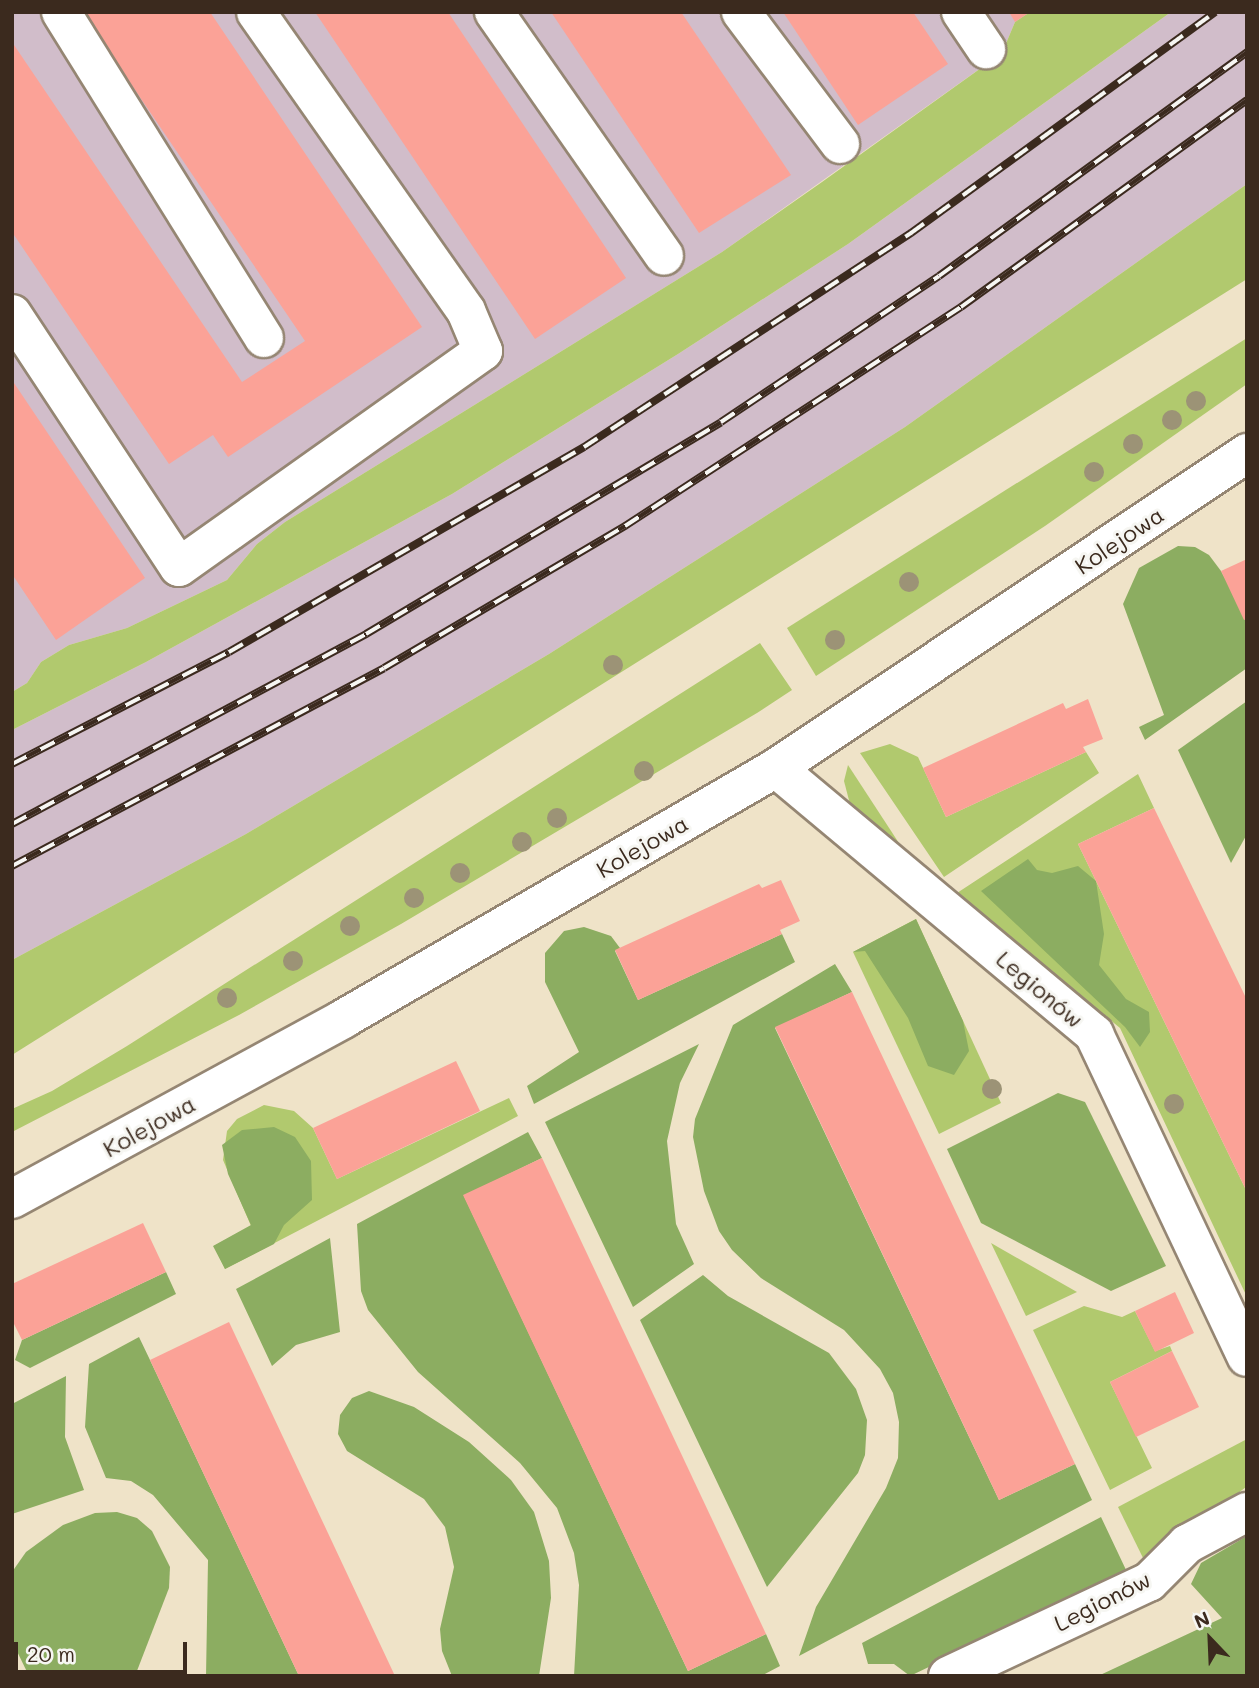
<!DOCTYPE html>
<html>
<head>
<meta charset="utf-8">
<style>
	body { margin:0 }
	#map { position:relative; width:1259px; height:1688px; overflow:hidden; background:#efe3c8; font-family:Mali,sans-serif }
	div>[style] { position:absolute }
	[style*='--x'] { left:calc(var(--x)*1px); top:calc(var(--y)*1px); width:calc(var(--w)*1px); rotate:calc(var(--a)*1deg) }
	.industrial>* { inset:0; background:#d1bdca }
	.green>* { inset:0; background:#b1c96e }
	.forest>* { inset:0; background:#8cad61 }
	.building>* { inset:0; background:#fba297 }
	.roads { filter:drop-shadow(2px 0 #958673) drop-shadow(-2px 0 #958673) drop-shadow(0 2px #958673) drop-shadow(0 -2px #958673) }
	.minor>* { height:38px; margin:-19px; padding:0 19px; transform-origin:19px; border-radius:19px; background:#fff }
	.rail>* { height:8px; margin-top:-4px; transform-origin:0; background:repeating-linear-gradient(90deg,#f6f6f2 0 16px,#3b2a1e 0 32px); box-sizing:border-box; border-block:2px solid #3b2a1e }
	.trees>* { width:20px; height:20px; margin:-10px; border-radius:50%; background:#9c9376 }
	span { translate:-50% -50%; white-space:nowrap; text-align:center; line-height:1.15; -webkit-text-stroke:6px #f6f6f2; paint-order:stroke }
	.street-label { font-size:23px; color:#3b2a1e }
	.frame { position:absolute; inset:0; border:14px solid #3b2a1e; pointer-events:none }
	.north { position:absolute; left:1175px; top:1604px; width:70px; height:70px; -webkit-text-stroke:5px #f6f6f2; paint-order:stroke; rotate:337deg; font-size:19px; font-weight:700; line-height:28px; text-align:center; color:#3b2a1e }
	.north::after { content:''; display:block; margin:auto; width:24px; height:32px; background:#3b2a1e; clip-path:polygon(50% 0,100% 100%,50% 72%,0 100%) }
	.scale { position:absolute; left:14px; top:1642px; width:173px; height:32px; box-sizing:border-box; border:4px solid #3b2a1e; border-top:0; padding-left:9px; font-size:21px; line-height:24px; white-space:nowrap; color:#3b2a1e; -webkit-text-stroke:5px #f6f6f2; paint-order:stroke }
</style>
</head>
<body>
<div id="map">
	<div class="industrial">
		<div style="clip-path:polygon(12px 12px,1030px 12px,1015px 22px,1002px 53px,722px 252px,285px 522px,257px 544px,227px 580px,127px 628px,69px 645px,41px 662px,27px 683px,12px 692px)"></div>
		<div style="clip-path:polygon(1171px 12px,1247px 12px,1247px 184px,905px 427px,549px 654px,246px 834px,12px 960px,12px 730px,146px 662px,452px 494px,678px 354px,848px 244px)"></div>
	</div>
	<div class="green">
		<div style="clip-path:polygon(1030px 12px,1171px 12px,848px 244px,678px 354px,452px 494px,146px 662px,12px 730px,12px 692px,27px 683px,41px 662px,69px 645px,127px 628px,227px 580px,257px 544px,285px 522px,722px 252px,822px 182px,1002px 53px,1015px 22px)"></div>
		<div style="clip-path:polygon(1247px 184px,1247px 279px,12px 1055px,12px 960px,246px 834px,549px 654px,905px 427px)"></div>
		<div style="clip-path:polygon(1247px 338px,1247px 384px,1045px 526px,816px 676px,787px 628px)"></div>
		<div style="clip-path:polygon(760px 643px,792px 690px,757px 713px,401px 924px,239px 1015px,12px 1132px,12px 1109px,52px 1091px,127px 1046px)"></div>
		<div style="clip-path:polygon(890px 744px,918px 757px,946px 817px,1086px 752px,1099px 773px,944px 877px,860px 753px)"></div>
		<div style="clip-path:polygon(848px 765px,925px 883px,851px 808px,844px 781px)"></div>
		<div style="clip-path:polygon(1138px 774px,1154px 808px,1078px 844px,1247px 1192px,1247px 1297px,1120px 1028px,957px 893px)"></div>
		<div style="clip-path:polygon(916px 919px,1001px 1103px,939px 1134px,853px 952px)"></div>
		<div style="clip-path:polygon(509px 1098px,518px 1116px,225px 1269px,214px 1246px,251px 1226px,223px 1160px,227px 1131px,237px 1119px,264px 1105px,294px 1111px,313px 1128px,337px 1179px)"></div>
		<div style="clip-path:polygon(991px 1243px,1077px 1292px,1026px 1316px)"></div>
		<div style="clip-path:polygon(1084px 1306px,1122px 1317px,1135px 1311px,1155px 1351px,1170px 1346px,1172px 1351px,1110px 1382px,1152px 1468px,1110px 1490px,1033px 1330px)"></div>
		<div style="clip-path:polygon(1247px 1439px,1246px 1487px,1146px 1564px,1118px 1507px)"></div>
	</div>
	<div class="forest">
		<div style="clip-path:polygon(1178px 546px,1195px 547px,1209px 555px,1221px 571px,1247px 619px,1247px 668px,1145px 740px,1139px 727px,1164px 715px,1123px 604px,1139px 568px)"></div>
		<div style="clip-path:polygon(1247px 701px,1247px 834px,1231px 863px,1178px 750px)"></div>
		<div style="clip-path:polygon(1028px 859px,1037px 870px,1052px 873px,1078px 866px,1096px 881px,1104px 934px,1099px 965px,1126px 999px,1149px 1012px,1150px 1032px,1140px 1047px,1125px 1027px,981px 891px)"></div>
		<div style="clip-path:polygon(916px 919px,963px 1021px,969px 1051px,954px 1075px,928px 1066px,908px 1018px,865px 951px,853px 952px)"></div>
		<div style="clip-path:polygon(584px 927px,611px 936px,620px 948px,615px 951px,638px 1000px,782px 934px,795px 962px,534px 1104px,527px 1086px,579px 1052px,545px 982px,545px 953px,564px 931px)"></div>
		<div style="clip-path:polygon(835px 964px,852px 992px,775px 1028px,999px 1500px,1075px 1464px,1092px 1500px,799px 1656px,816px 1607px,886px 1488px,898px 1458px,899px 1422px,893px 1393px,880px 1369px,844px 1330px,761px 1278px,732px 1250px,719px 1231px,704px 1191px,693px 1137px,695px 1119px,733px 1025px)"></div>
		<div style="clip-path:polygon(699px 1044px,680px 1083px,667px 1141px,676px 1224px,694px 1264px,633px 1307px,545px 1122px)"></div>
		<div style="clip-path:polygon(1058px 1093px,1085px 1102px,1166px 1266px,1111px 1291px,981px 1223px,947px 1149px)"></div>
		<div style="clip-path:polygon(274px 1127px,295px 1137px,311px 1161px,312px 1200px,284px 1225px,274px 1244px,225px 1269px,213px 1246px,251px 1225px,228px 1174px,222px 1145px,242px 1130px)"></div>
		<div style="clip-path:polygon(528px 1132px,542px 1158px,464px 1196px,688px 1671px,766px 1634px,780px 1666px,761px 1676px,574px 1676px,579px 1585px,574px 1553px,557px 1508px,520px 1463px,418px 1372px,368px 1310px,361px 1291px,357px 1224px)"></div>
		<div style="clip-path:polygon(330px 1238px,340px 1332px,296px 1345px,272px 1366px,236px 1289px)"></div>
		<div style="clip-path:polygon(166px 1272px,176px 1294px,30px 1368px,15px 1360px,22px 1340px)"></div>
		<div style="clip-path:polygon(703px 1275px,728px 1296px,829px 1353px,856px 1389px,867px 1420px,865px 1455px,858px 1473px,767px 1587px,640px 1320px)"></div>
		<div style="clip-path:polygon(139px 1337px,150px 1360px,299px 1676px,206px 1676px,208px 1560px,153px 1495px,131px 1481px,106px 1478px,85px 1427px,89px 1364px)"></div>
		<div style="clip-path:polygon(66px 1376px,65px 1437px,84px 1490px,12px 1514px,12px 1404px)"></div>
		<div style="clip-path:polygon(369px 1391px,414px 1407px,469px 1442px,511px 1480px,534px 1512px,549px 1561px,551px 1598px,539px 1676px,452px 1676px,442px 1651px,440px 1629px,454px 1567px,445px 1527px,424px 1499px,347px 1451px,338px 1434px,340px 1415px,352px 1398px)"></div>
		<div style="clip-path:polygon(117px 1512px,137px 1518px,152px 1531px,170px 1567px,169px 1588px,135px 1676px,29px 1676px,12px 1641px,12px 1572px,26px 1552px,63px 1525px,95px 1513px)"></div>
		<div style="clip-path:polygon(1101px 1517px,1127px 1572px,910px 1676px,894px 1664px,868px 1664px,862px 1643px)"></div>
		<div style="clip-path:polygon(1247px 1536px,1247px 1676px,1098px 1676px,1222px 1618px,1191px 1584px,1201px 1563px)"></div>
	</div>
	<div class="building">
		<div style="clip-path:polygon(91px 12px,210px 12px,422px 327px,228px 457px,213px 435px,169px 464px,12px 232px,12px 42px,242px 382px,305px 341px,85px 16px)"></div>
		<div style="clip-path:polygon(315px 12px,448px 12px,626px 278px,535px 339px)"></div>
		<div style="clip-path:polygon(551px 12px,681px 12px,791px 175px,699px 233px)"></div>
		<div style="clip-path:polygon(783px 12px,913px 12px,948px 64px,858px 125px)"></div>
		<div style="clip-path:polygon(1009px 12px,1030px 12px,1015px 22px)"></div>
		<div style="clip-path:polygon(12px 380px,145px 578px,56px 640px,12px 574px)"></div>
		<div style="clip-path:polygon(1247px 559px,1247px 619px,1244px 620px,1221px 571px)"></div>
		<div style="clip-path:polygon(1088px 699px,1103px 739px,1083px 747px,1086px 752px,946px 817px,923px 768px,1063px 703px,1066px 709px)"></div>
		<div style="clip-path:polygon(1154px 808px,1247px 1000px,1247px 1192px,1078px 844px)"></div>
		<div style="clip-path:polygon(781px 880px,800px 921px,780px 930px,782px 934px,638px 1000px,615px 950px,759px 884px,762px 888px)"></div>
		<div style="clip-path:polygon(852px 992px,1075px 1464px,999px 1500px,775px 1027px)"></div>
		<div style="clip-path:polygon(456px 1061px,480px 1111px,337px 1179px,313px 1128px)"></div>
		<div style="clip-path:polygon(542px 1158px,766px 1634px,688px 1671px,463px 1195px)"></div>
		<div style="clip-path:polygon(143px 1223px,166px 1272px,22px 1340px,12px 1320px,12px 1284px)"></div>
		<div style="clip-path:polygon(1175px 1292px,1194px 1333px,1155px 1352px,1135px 1311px)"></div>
		<div style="clip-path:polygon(229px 1322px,395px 1676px,299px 1676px,150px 1360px)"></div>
		<div style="clip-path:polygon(1172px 1351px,1199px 1407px,1136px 1437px,1110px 1382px)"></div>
	</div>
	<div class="roads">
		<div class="minor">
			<div style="--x:61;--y:12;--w:384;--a:58.1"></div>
			<div style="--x:494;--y:12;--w:297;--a:55.1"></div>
			<div style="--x:741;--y:12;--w:165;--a:53.1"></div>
			<div style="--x:961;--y:12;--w:45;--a:56"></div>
			<div style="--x:12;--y:314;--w:303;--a:56.6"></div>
			<div style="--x:179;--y:567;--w:373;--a:-35.4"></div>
			<div style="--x:483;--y:351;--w:43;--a:-113"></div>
			<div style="--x:466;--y:311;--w:365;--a:-125.1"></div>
			<div style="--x:776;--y:768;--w:415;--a:39.9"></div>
			<div style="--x:1094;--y:1034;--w:357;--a:64.7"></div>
			<div style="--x:12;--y:1199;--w:377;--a:-28.5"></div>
			<div style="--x:343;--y:1019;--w:500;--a:-30.1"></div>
			<div style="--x:776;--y:768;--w:567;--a:-33.77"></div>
			<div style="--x:948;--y:1676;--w:222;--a:-25.1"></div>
			<div style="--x:1149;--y:1582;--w:54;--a:-45"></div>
			<div style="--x:1187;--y:1544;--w:68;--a:-28.1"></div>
		</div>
	</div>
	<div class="rail">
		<div style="--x:12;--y:764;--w:244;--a:-27.3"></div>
		<div style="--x:229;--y:652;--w:410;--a:-30"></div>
		<div style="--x:584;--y:447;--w:391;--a:-33.2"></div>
		<div style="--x:911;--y:233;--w:376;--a:-36"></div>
		<div style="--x:12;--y:824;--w:402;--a:-28.2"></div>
		<div style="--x:366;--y:634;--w:413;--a:-30.8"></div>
		<div style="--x:721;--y:422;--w:262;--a:-33.8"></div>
		<div style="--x:939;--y:276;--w:381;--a:-36"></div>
		<div style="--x:12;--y:866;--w:421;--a:-28"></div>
		<div style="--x:384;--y:668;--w:280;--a:-30.5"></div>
		<div style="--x:625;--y:526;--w:401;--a:-33.1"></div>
		<div style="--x:961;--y:307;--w:353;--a:-35.9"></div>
	</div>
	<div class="trees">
		<div style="left:1196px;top:401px"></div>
		<div style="left:1172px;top:420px"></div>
		<div style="left:1133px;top:444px"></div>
		<div style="left:1094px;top:472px"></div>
		<div style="left:909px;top:582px"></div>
		<div style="left:835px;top:640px"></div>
		<div style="left:613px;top:665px"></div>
		<div style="left:644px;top:771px"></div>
		<div style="left:557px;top:818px"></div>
		<div style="left:522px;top:842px"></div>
		<div style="left:460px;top:873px"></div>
		<div style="left:414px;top:898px"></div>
		<div style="left:350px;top:926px"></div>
		<div style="left:293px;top:961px"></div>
		<div style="left:227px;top:998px"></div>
		<div style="left:992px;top:1089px"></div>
		<div style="left:1174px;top:1104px"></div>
	</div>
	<div class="street-label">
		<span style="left:1119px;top:540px;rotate:-34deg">Kolejowa</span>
		<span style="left:642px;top:846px;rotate:-30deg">Kolejowa</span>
		<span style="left:1040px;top:989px;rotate:40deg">Legionów</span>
		<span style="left:149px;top:1126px;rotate:-29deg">Kolejowa</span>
		<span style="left:1102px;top:1601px;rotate:-27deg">Legionów</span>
	</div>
	<div class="frame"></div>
	<div class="north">N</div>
	<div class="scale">20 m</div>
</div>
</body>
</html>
